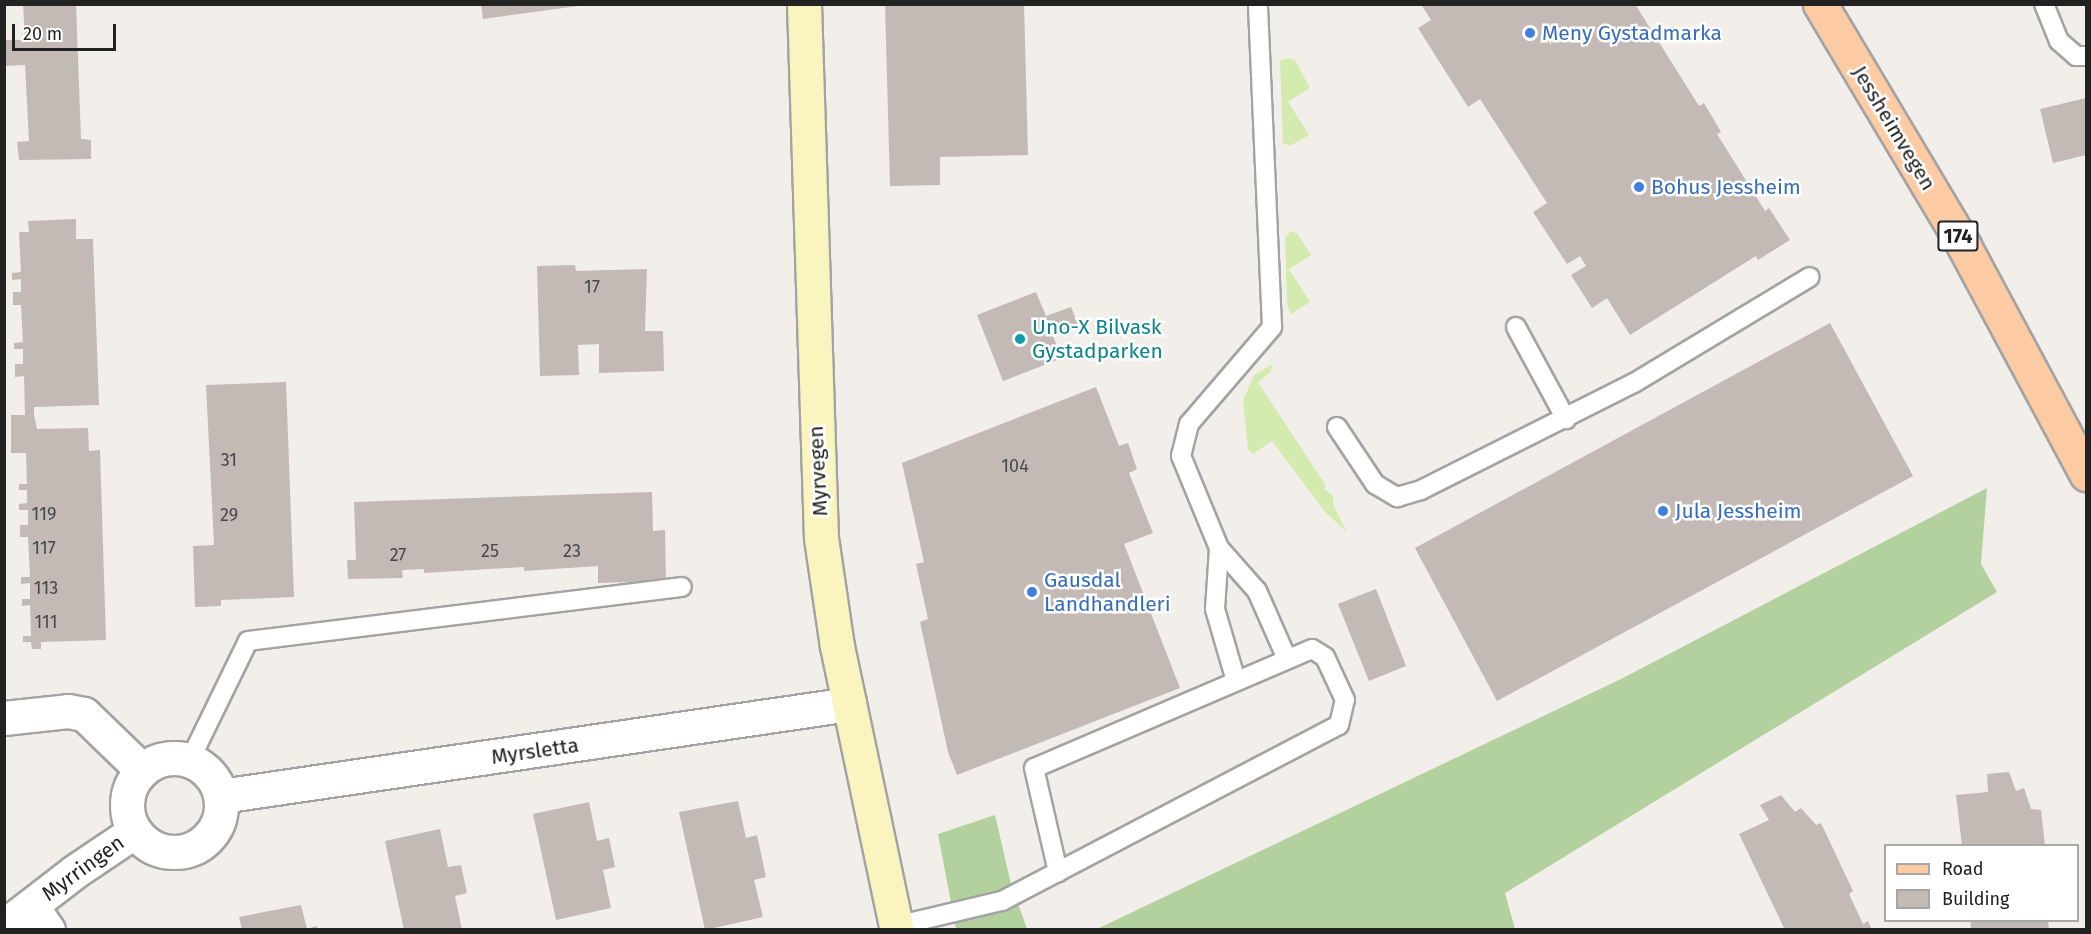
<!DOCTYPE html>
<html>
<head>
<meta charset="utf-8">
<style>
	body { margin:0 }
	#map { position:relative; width:2091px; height:934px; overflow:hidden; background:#f2eee9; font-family:"Fira Sans",sans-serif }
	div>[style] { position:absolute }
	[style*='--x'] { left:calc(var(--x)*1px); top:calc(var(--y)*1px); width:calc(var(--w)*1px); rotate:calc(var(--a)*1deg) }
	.grass>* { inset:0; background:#d4ebb0 }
	.forest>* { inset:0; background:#b3d19e }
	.building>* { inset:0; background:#c3b9b5 }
	.roads { filter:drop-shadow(2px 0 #a3a3a3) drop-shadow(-2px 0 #a3a3a3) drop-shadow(0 2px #a3a3a3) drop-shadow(0 -2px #a3a3a3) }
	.lane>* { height:18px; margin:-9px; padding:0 9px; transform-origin:9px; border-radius:9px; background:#fff }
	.street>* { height:33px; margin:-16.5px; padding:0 16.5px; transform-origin:16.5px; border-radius:16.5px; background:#fff }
	.street>.ring { margin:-16.5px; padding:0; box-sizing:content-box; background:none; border:33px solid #fff; border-radius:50% }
	.secondary>* { height:33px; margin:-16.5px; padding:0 16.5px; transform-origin:16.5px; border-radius:16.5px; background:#faf5bf }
	.primary>* { height:33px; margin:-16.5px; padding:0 16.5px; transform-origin:16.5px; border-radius:16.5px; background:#fccba4 }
	.dots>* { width:16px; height:16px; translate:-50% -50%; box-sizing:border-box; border:3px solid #fff; border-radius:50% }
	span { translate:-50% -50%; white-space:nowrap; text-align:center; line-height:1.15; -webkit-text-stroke:5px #fff; paint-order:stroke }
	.number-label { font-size:18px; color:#4a4847 }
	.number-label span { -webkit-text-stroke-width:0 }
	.shield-label span { padding:2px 4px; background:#fff; border:2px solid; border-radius:4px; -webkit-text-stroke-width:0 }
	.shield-label { font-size:20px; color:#222; font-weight:700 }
	.shop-label { font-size:21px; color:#366cbe }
	.left { translate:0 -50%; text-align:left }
	.street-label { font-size:21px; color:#222 }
	.culture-label { font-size:21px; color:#0d838f }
	.frame { position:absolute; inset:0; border:6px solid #222; pointer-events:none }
	.legend { position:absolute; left:1884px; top:844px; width:195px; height:78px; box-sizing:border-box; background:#fff; border:2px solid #a7a7a7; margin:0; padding:8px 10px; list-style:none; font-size:18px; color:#222 }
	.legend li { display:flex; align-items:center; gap:12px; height:30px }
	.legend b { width:30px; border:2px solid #a7a7a7 }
	.scale { position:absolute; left:12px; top:24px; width:104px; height:27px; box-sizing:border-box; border:3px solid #222; border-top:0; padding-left:8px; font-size:18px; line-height:21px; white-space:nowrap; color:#222; -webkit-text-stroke:4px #fff; paint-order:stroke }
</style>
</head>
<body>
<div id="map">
	<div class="grass">
		<div style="clip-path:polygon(1288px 58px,1295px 60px,1310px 88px,1288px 102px,1309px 135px,1290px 146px,1283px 143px,1280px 61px)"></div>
		<div style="clip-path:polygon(1291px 231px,1297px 233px,1311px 255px,1289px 269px,1310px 302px,1291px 314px,1287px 304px,1285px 237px)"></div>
		<div style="clip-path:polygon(1273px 364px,1270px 373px,1258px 382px,1326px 486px,1324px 489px,1333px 496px,1333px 505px,1347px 532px,1325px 512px,1272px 441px,1253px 454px,1248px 449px,1243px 401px,1254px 375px)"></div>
	</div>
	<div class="forest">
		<div style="clip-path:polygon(1987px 488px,1981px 564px,1997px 592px,1505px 893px,1515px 929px,1097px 929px,1621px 679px)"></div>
		<div style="clip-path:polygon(995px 815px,1011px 884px,1027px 929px,956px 929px,938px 834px)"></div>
	</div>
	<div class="building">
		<div style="clip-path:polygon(23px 4px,76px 4px,81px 139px,91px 140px,91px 159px,19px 160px,17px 142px,29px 141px,25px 65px,4px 66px,4px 40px,25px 40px)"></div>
		<div style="clip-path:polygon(481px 4px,578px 4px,578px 6px,483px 19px)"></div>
		<div style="clip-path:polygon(885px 4px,1024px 4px,1028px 155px,940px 157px,940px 185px,890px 186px)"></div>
		<div style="clip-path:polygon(1421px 4px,1635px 4px,1699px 106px,1704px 103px,1721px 132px,1717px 134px,1765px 211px,1769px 208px,1790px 240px,1758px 260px,1756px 256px,1630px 335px,1607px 298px,1592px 308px,1571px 275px,1586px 266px,1580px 256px,1567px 264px,1533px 212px,1547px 203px,1480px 99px,1468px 107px,1418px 28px,1431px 20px)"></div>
		<div style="clip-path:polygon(2086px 98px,2086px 155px,2053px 163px,2040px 109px)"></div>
		<div style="clip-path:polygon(76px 219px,76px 239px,93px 239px,99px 405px,34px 407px,34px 415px,37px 429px,88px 428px,89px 451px,100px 450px,106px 640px,41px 642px,41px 649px,32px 649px,31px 642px,23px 642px,23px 636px,31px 636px,30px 605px,22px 606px,22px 599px,30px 599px,30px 583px,21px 584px,21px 577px,30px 577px,28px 537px,20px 537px,20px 525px,28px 525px,28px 510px,19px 510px,19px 504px,27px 503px,27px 490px,19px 490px,19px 484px,27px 484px,26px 453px,11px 453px,11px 415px,25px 415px,24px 376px,15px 377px,15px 364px,23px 364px,23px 349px,14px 349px,14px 343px,23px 342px,21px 305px,13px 305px,13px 292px,21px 292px,21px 279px,12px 280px,12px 273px,21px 272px,19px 232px,29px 232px,28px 221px)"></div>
		<div style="clip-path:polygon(575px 265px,576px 271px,647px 269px,645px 331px,663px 331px,664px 371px,599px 373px,599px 344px,578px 345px,579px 375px,540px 376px,537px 266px)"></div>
		<div style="clip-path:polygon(1036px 292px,1046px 316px,1071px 307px,1078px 324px,1052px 334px,1062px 358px,1003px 381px,977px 315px)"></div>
		<div style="clip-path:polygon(1830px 323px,1913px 476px,1497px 701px,1415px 548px)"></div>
		<div style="clip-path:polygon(286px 382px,294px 597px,221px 600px,221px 606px,195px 607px,193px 546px,214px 545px,206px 385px)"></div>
		<div style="clip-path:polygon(1096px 387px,1119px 446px,1128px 443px,1137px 469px,1129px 473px,1153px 533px,1124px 544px,1180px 688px,957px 775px,948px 752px,920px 622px,928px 619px,916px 564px,924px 562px,902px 463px)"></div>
		<div style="clip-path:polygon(652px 492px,653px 531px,665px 530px,666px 581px,598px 583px,598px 566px,524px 571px,524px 567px,424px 573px,424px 569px,402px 570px,403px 578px,348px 579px,347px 560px,356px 560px,354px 502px)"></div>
		<div style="clip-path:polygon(1376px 589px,1406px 666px,1369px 681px,1338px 604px)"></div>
		<div style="clip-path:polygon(2009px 772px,2016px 791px,2024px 788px,2031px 809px,2041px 810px,2045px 846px,1962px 846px,1956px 795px,1988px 792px,1987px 774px)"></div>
		<div style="clip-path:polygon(1781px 795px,1795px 812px,1801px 808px,1816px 825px,1821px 823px,1853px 891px,1849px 894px,1863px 924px,1868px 921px,1872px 930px,1785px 930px,1739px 834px,1769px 820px,1760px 805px)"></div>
		<div style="clip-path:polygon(738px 801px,746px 838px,757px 835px,766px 877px,754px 880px,763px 917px,705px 930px,679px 812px)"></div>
		<div style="clip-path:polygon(589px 802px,597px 841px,609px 838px,615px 867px,603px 870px,611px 908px,556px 920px,533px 814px)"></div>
		<div style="clip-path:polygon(440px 829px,448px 867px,461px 865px,467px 893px,455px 896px,462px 930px,404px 930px,385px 841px)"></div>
		<div style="clip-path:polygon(301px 905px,307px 929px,317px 926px,317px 930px,242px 930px,239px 917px)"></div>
		<div style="clip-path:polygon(1970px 920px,2048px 920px,2049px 930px,1971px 930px)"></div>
	</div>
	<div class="roads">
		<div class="lane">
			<div style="--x:2044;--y:4;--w:40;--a:68"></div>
			<div style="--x:2059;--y:41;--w:23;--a:41"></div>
			<div style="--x:2076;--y:56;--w:10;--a:0"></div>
			<div style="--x:1516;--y:327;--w:105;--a:61.5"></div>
			<div style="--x:1337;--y:427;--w:69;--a:56.3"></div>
			<div style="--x:1375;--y:484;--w:26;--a:31"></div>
			<div style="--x:1397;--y:497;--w:25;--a:-16"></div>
			<div style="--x:1421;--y:490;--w:238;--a:-26.7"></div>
			<div style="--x:1634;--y:383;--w:205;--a:-31.1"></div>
			<div style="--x:1219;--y:548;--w:57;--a:48.5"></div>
			<div style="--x:1257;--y:591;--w:74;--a:66.2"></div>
			<div style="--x:1236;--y:681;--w:75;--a:-106.3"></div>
			<div style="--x:1215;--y:609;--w:61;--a:-86.2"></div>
			<div style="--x:1219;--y:548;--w:100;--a:-112.4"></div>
			<div style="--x:1181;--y:456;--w:33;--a:-76"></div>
			<div style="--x:1189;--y:424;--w:128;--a:-49.4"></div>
			<div style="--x:1272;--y:327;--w:323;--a:-92.5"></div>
			<div style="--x:190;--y:760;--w:132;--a:-64"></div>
			<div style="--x:248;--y:641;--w:437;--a:-7.1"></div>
			<div style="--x:896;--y:926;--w:109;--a:-13.3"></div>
			<div style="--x:1002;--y:901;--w:380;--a:-27.6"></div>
			<div style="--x:1339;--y:725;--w:26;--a:-77"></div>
			<div style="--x:1345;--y:700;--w:47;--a:-114.9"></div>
			<div style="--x:1325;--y:657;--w:15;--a:-148"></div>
			<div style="--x:1312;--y:649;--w:302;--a:156.8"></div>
			<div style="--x:1034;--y:768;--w:107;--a:77"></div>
		</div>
		<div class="street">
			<div style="--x:4;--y:718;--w:64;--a:-6.2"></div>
			<div style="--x:68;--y:711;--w:16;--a:11"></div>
			<div style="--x:84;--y:714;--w:81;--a:44"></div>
			<div class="ring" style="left:127px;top:758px;width:61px;height:61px"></div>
			<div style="--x:221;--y:796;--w:635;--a:-8.33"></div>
			<div style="--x:32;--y:907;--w:28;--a:55"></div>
			<div style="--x:4;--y:926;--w:88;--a:-37.6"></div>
			<div style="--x:74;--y:872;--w:73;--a:-33.9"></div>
		</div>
		<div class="secondary">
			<div style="--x:804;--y:4;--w:534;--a:88.18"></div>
			<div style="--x:821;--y:538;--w:109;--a:81.6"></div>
			<div style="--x:837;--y:646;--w:290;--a:78.1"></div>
		</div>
		<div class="primary">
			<div style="--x:1820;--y:4;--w:282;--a:59.2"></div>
			<div style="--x:1964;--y:246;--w:259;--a:61.8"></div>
		</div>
	</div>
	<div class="dots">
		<div style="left:1530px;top:33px;background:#3f7fe0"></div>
		<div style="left:1639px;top:187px;background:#3f7fe0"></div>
		<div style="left:1020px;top:339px;background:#0f9aa8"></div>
		<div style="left:1663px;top:511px;background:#3f7fe0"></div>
		<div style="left:1032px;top:592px;background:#3f7fe0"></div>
	</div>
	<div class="number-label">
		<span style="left:592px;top:287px">17</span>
		<span style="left:229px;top:460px">31</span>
		<span style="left:1015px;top:466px">104</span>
		<span style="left:44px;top:514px">119</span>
		<span style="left:229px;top:515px">29</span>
		<span style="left:44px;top:548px">117</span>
		<span style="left:490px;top:551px">25</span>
		<span style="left:572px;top:551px">23</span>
		<span style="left:398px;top:555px">27</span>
		<span style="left:46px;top:588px">113</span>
		<span style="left:46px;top:622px">111</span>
	</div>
	<div class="shield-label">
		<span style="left:1958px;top:236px">174</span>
	</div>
	<div class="shop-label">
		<span class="left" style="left:1542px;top:33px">Meny Gystadmarka</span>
		<span class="left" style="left:1651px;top:187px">Bohus Jessheim</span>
		<span class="left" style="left:1675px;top:511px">Jula Jessheim</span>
		<span class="left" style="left:1044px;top:592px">Gausdal<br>Landhandleri</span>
	</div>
	<div class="street-label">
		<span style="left:1894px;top:128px;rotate:59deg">Jessheimvegen</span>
		<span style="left:818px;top:471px;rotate:-93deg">Myrvegen</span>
		<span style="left:535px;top:751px;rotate:-8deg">Myrsletta</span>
		<span style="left:83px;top:868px;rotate:-36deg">Myrringen</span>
	</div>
	<div class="culture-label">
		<span class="left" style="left:1032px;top:339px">Uno-X Bilvask<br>Gystadparken</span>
	</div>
	<div class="frame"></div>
	<ul class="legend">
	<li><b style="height:8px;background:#fccba4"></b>Road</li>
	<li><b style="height:16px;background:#c3b9b5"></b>Building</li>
	</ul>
	<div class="scale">20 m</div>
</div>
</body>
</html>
